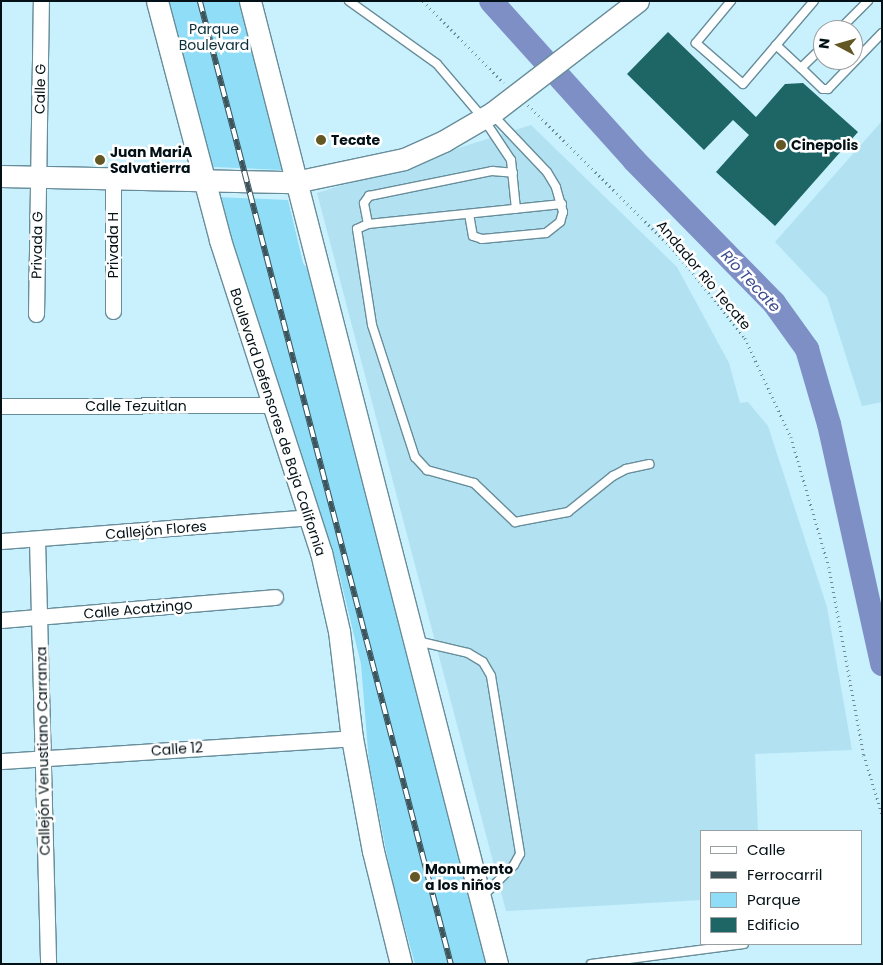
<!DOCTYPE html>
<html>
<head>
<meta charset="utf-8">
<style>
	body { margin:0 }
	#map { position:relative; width:883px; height:965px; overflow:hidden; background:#c8f0fd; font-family:Poppins,sans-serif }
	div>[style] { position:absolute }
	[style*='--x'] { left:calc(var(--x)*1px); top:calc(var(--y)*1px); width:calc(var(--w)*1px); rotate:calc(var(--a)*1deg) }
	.built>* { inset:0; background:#b2e2f2 }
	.green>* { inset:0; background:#8fddf7 }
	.river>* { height:24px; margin:-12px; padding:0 12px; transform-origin:12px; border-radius:12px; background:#7e8fc6 }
	.building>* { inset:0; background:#1e6566 }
	.path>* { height:2.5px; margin-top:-1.25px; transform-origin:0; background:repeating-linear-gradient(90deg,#6e8a93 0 1px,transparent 0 5px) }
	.roads { filter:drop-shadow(1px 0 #688d9a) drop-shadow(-1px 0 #688d9a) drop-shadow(0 1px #688d9a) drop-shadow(0 -1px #688d9a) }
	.lane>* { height:8px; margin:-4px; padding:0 4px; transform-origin:4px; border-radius:4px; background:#fff }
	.street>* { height:15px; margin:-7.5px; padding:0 7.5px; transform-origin:7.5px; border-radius:7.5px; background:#fff }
	.secondary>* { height:21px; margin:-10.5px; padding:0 10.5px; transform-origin:10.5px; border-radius:10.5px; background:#fff }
	.rail>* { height:5.5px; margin-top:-2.75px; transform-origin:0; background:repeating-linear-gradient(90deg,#fff 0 11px,#3e545b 0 22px); box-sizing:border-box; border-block:1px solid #3e545b }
	.dots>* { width:14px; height:14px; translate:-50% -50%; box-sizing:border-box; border:2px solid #fff; border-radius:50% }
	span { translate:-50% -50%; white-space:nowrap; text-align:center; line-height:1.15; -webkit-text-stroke:5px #fff; paint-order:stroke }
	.park-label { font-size:14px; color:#082f3a }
	.street-label { font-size:14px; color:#031015 }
	.poi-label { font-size:14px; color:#031015; font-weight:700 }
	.left { translate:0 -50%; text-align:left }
	.water-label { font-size:15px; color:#394a8f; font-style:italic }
	.frame { position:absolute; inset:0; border:2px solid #031015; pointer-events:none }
	.legend { position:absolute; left:700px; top:830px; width:162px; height:115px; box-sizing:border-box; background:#fff; border:1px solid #9a9fa1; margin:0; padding:6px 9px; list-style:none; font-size:15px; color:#031015 }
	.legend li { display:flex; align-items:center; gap:10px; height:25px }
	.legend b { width:25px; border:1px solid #9a9fa1 }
	.north { position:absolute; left:813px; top:20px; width:50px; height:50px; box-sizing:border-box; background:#fff; border:1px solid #9a9fa1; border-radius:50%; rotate:276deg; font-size:14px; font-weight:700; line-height:20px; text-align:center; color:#031015 }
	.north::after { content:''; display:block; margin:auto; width:18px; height:22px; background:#635724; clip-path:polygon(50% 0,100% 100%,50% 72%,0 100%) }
</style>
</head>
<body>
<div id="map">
	<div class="built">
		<div style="clip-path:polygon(882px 121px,882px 402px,862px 406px,827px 297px,775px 242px)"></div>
		<div style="clip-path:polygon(531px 125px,677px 267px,729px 363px,740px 403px,748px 402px,768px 426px,827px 607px,852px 750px,755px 754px,758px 831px,702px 831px,702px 900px,506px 911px,317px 193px)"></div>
	</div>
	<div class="green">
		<div style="clip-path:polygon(167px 1px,240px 1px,282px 170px,213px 167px)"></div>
		<div style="clip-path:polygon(216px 197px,288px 200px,303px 263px,311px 274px,489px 964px,415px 964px,392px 881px,369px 763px,361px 664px,339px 573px)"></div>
	</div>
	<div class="river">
		<div style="--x:491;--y:1;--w:214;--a:48"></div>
		<div style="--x:634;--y:160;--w:200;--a:45.6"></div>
		<div style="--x:774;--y:303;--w:57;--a:54.3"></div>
		<div style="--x:807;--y:349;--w:78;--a:73.7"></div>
		<div style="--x:829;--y:424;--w:246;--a:77.5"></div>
	</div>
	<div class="building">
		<div style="clip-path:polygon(668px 32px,756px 117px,785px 84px,803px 83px,858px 132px,775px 226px,716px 172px,749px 135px,733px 120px,704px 150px,627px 74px)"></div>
	</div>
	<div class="path">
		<div style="--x:423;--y:1;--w:115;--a:45.4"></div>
		<div style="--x:528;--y:105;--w:206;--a:44.8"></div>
		<div style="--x:674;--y:250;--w:113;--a:51.1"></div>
		<div style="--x:745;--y:338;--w:109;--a:65.1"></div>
		<div style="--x:791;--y:437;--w:135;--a:73.7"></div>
		<div style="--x:829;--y:567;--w:191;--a:79.5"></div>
		<div style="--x:864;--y:755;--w:62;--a:73"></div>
	</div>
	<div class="roads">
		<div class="lane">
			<div style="--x:349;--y:1;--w:108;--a:35.6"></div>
			<div style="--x:437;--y:64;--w:71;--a:49.6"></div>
			<div style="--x:483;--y:118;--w:50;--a:56.3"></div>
			<div style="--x:511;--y:160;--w:49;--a:84.2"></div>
			<div style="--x:731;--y:1;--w:55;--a:129.8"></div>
			<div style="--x:696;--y:43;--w:62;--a:41.1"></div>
			<div style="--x:743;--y:84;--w:109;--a:-49.5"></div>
			<div style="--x:839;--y:30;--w:41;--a:-45"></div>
			<div style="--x:776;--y:45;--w:34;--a:43"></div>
			<div style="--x:801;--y:68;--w:30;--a:-44"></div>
			<div style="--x:801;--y:68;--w:30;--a:44"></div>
			<div style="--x:823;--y:89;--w:5;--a:0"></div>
			<div style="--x:828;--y:89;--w:78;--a:-46"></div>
			<div style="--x:562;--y:204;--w:195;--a:174.1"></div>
			<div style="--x:368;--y:224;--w:12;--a:156"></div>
			<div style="--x:357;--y:229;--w:97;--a:81.1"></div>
			<div style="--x:372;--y:325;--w:139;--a:72"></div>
			<div style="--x:415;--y:457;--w:18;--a:47"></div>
			<div style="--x:427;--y:470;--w:49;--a:15.5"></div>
			<div style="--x:474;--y:483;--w:57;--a:43.6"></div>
			<div style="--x:515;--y:522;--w:54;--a:-10.7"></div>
			<div style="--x:568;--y:512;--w:58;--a:-38.7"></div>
			<div style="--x:613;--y:476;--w:15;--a:-28"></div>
			<div style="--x:626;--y:469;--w:24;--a:-12"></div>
			<div style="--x:469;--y:214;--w:22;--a:80"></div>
			<div style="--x:473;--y:236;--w:9;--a:18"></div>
			<div style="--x:482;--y:239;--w:64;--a:-5.4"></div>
			<div style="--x:546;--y:233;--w:18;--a:-38"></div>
			<div style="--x:560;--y:222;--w:10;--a:-73"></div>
			<div style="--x:563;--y:212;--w:26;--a:-106"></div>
			<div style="--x:556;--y:187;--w:17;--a:-121"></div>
			<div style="--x:547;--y:172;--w:79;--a:-133.5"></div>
			<div style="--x:368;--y:224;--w:21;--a:-101"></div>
			<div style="--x:364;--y:203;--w:9;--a:-54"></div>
			<div style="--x:369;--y:196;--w:126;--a:-11.5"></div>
			<div style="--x:492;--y:171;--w:21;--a:5"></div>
			<div style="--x:417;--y:641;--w:52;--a:13.2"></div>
			<div style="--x:468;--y:653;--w:17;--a:31"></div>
			<div style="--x:483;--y:662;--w:16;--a:60"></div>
			<div style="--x:491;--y:676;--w:180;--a:80.7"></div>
			<div style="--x:520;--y:854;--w:13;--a:119"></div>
			<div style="--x:514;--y:865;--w:45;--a:135"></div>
			<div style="--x:591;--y:964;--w:154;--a:-7.4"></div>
		</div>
		<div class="street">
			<div style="--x:113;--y:311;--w:133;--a:-90"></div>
			<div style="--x:36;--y:314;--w:313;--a:-89.1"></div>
			<div style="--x:1;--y:406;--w:271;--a:-0.2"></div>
			<div style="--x:37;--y:539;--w:425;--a:88.5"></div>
			<div style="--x:1;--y:541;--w:311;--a:-4.4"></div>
			<div style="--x:1;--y:620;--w:275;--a:-4.8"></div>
			<div style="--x:1;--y:761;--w:352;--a:-3.7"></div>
		</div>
		<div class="secondary">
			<div style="--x:157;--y:1;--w:247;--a:75.2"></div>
			<div style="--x:220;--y:240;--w:328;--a:72.1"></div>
			<div style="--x:321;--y:552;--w:81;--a:77.2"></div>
			<div style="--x:339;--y:631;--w:108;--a:83.1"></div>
			<div style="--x:352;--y:738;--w:115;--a:79.5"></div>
			<div style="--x:373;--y:851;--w:116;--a:76.1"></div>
			<div style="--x:250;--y:1;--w:994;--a:75.61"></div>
			<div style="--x:1;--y:176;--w:294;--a:1.2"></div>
			<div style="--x:295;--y:182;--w:111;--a:-11.9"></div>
			<div style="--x:404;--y:159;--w:44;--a:-24.2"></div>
			<div style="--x:444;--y:141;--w:56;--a:-30.3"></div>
			<div style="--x:492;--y:113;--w:184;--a:-37.5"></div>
		</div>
	</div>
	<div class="rail">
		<div style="--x:200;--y:1;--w:995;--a:75.39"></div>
	</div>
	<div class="dots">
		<div style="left:321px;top:140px;background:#635724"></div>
		<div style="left:781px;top:145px;background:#635724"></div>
		<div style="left:100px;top:160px;background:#635724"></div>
		<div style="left:415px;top:877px;background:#635724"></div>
	</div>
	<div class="park-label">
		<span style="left:214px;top:37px">Parque<br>Boulevard</span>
	</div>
	<div class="street-label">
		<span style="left:40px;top:89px;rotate:-89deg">Calle G</span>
		<span style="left:37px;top:245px;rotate:-89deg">Privada G</span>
		<span style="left:113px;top:245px;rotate:-90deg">Privada H</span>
		<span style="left:704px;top:275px;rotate:50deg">Andador Rio Tecate</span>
		<span style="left:136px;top:406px">Calle Tezuitlan</span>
		<span style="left:278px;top:422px;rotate:72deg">Boulevard Defensores de Baja California</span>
		<span style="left:156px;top:530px;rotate:-5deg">Callejón Flores</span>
		<span style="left:138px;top:609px;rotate:-5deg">Calle Acatzingo</span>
		<span style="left:177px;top:749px;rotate:-4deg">Calle 12</span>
		<span style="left:43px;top:751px;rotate:-91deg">Callejón Venustiano Carranza</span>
	</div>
	<div class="poi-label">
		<span class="left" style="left:331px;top:140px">Tecate</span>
		<span class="left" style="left:791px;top:145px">Cinepolis</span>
		<span class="left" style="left:110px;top:160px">Juan MariA<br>Salvatierra</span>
		<span class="left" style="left:425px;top:877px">Monumento<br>a los niños</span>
	</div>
	<div class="water-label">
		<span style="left:751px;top:281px;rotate:47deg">Río Tecate</span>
	</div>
	<div class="frame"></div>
	<ul class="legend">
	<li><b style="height:6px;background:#fff"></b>Calle</li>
	<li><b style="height:6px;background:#3e545b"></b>Ferrocarril</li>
	<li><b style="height:14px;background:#8fddf7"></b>Parque</li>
	<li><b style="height:14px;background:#1e6566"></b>Edificio</li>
	</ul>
	<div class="north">N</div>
</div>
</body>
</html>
